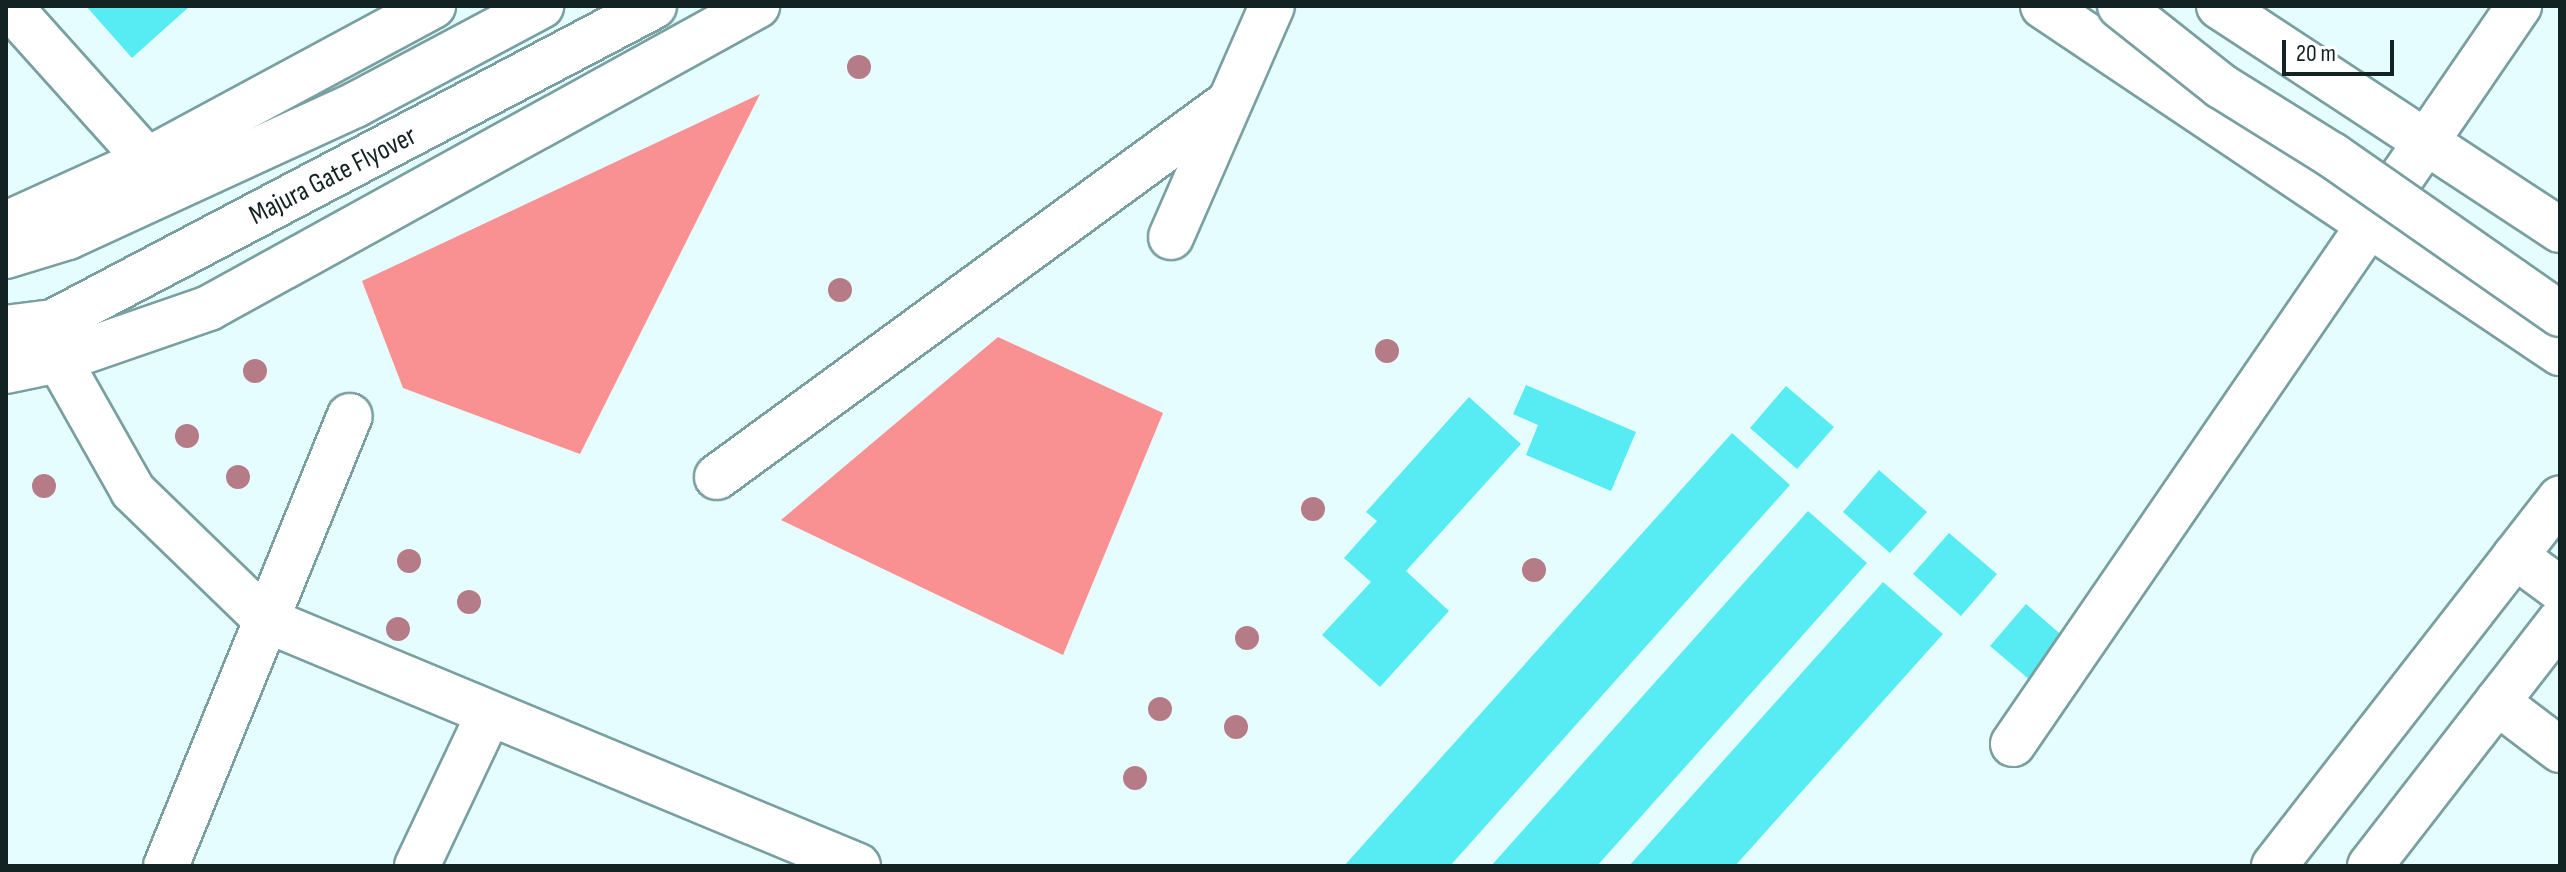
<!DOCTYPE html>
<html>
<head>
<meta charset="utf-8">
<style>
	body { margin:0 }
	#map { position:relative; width:2566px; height:872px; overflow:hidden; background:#e5fdfe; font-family:"Sofia Sans Condensed",sans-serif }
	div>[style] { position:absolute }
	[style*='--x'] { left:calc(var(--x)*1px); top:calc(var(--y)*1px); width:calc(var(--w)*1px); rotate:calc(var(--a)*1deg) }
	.forest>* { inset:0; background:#f99193 }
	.building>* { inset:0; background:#57ecf3 }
	.roads { filter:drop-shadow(2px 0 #799fa1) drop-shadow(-2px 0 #799fa1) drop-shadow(0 2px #799fa1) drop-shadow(0 -2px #799fa1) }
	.minor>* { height:44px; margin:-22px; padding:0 22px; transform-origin:22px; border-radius:22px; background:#fff }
	.highway>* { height:44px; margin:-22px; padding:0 22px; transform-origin:22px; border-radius:22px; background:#fff }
	.bridges { filter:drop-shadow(2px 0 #799fa1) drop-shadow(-2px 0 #799fa1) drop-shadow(0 2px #799fa1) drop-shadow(0 -2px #799fa1) }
	.highway-bridge>* { height:44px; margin:-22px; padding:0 22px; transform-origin:22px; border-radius:22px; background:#fff }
	.trees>* { width:24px; height:24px; margin:-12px; border-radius:50%; background:#b57c88 }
	span { translate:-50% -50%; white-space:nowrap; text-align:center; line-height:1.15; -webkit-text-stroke:6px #fff; paint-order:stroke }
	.street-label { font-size:28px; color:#132323 }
	.frame { position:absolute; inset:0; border:8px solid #132323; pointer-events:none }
	.scale { position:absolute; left:2282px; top:40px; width:112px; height:36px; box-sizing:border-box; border:4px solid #132323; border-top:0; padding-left:10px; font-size:24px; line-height:28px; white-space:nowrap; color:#132323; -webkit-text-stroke:6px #fff; paint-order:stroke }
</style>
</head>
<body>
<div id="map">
	<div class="forest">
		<div style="clip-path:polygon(760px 94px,580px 454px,403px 388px,362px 281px)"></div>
		<div style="clip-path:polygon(998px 337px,1163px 413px,1063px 655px,781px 520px)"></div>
	</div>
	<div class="building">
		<div style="clip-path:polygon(86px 6px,190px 6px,132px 58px)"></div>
		<div style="clip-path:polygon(1526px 385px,1636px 432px,1611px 491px,1526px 455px,1538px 425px,1513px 414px)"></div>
		<div style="clip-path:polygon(1786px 386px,1834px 427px,1797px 469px,1750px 428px)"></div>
		<div style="clip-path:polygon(1469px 397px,1521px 444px,1406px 571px,1449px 611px,1380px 687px,1322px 635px,1371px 582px,1344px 558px,1377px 521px,1366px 512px)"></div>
		<div style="clip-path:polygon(1732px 433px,1790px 485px,1450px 866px,1344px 866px)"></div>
		<div style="clip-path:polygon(1879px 470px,1927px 512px,1890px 553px,1843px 512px)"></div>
		<div style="clip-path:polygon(1808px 511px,1867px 563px,1597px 866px,1491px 866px)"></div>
		<div style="clip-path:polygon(1949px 533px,1997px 574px,1961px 616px,1913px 574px)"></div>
		<div style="clip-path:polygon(1883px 582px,1943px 634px,1735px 866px,1629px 866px)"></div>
		<div style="clip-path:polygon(2026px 604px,2074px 646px,2038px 687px,1990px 646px)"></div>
	</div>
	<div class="roads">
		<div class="minor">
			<div style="--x:9;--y:6;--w:207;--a:48.1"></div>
			<div style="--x:2043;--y:6;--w:623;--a:33.87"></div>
			<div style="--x:2219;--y:6;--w:408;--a:33.3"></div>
			<div style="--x:6;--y:224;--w:155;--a:-24.4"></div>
			<div style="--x:147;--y:160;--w:325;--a:-28.3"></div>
			<div style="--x:1171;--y:237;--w:252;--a:-66.4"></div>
			<div style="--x:59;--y:360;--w:150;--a:60.5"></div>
			<div style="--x:133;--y:491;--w:185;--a:44.1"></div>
			<div style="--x:266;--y:620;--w:641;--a:22.56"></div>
			<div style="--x:6;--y:371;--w:54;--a:-11.7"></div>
			<div style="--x:59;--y:360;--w:159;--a:-19.1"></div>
			<div style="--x:209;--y:308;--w:626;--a:-28.86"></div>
			<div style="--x:717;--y:477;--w:632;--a:-36.18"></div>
			<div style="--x:2515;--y:556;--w:56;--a:36.3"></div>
			<div style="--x:2497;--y:702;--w:79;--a:37.3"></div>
			<div style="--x:2013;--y:744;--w:895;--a:-55.56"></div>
			<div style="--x:166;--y:866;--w:486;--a:-67.8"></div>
			<div style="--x:417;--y:866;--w:166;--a:-64.7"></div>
			<div style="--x:2274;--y:866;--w:466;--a:-52.1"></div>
			<div style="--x:2370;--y:866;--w:310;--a:-52.2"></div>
		</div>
		<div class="highway">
			<div style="--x:6;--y:256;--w:65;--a:-17"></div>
			<div style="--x:68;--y:237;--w:316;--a:-24.7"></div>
			<div style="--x:355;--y:105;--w:211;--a:-28"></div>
			<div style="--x:6;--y:328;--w:47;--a:-7.3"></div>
			<div style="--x:53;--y:322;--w:679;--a:-27.73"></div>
		</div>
	</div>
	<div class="bridges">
		<div class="highway-bridge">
			<div style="--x:2120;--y:6;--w:129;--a:38.4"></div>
			<div style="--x:2221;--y:86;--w:131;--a:31.9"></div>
			<div style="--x:2332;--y:155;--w:278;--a:34.9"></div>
		</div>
	</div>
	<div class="trees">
		<div style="left:859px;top:67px"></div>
		<div style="left:840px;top:290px"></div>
		<div style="left:1387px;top:351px"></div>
		<div style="left:255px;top:371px"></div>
		<div style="left:187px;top:436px"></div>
		<div style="left:238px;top:477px"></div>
		<div style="left:44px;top:486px"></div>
		<div style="left:1313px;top:509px"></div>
		<div style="left:409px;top:561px"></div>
		<div style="left:1534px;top:570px"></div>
		<div style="left:469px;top:602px"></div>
		<div style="left:398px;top:629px"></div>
		<div style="left:1247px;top:638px"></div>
		<div style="left:1160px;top:709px"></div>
		<div style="left:1236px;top:727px"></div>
		<div style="left:1135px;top:778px"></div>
	</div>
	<div class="street-label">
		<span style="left:333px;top:176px;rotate:-27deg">Majura Gate Flyover</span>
	</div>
	<div class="frame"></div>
	<div class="scale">20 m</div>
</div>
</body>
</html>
